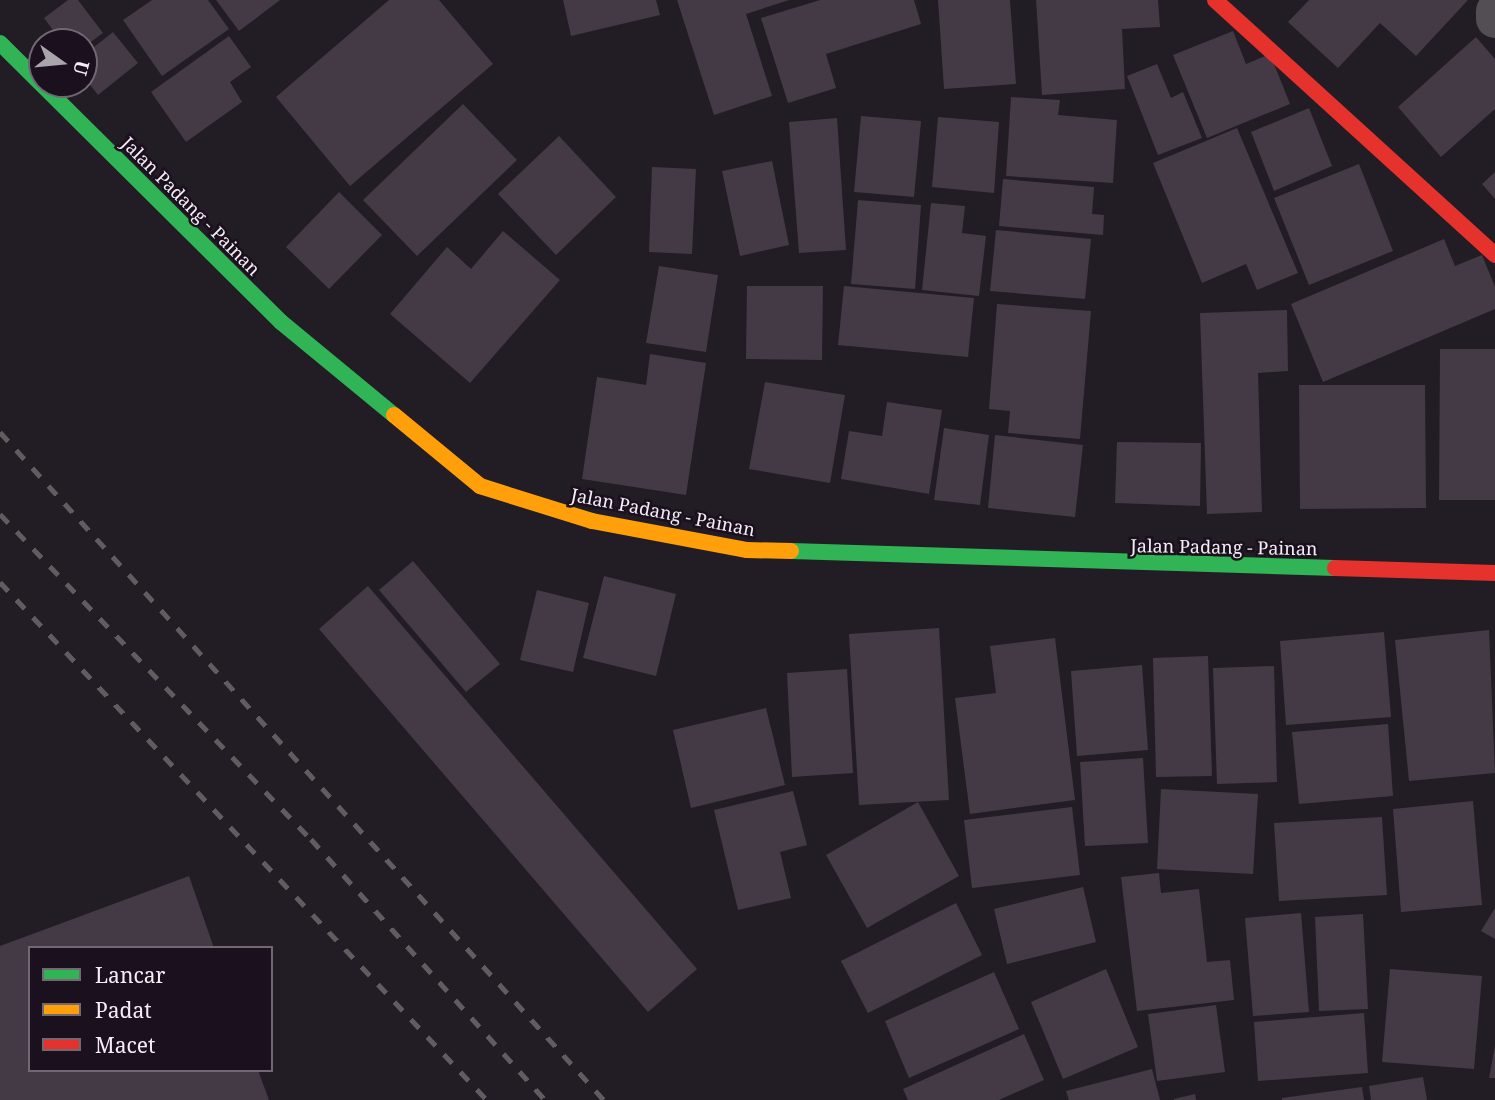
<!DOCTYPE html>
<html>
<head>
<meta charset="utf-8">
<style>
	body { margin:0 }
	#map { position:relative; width:1495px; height:1100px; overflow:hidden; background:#221c24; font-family:"Noto Serif",serif }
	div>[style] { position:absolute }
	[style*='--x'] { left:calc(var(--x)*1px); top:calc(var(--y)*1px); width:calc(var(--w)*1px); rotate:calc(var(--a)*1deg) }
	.building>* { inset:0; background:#433a45 }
	.street>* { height:38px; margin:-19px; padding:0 19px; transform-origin:19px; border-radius:19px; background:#524e54 }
	.fast>* { height:16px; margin:-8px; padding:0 8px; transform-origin:8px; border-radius:8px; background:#30b455 }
	.slow>* { height:16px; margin:-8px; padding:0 8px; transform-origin:8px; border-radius:8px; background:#ff9f0a }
	.jam>* { height:16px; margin:-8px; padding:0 8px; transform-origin:8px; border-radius:8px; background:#e5322d }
	.rail>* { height:5px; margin-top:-2.5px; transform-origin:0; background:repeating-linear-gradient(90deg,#605d61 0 12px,transparent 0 24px) }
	span { translate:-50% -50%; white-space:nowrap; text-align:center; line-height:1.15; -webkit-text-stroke:5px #1b101d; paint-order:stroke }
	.street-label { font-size:18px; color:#f4edf6 }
	.legend { position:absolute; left:28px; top:946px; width:245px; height:126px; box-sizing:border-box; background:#1b101d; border:2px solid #726874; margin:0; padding:9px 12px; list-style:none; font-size:21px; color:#f4edf6 }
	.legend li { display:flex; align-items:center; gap:14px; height:35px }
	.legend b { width:35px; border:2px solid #726874 }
	.north { position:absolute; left:28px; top:28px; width:70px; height:70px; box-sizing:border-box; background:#1b101d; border:2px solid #726874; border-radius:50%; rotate:105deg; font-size:19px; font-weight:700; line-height:28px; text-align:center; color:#f4edf6 }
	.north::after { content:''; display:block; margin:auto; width:24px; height:32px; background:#aaa4ac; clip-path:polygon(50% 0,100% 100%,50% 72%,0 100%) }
</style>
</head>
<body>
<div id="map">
	<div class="building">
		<div style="clip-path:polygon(68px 0,78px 0,103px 33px,84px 47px,84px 42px,62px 42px,44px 18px)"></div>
		<div style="clip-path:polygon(152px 0,208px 0,229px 29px,162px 76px,123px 20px)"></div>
		<div style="clip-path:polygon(216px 0,280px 0,239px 31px)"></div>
		<div style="clip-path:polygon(389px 0,439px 0,493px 64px,350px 186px,276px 97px)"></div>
		<div style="clip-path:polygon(563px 0,656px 0,660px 15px,571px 36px)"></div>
		<div style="clip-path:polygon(677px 0,789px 0,746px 14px,772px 96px,714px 115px)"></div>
		<div style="clip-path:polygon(820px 0,914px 0,921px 24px,826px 54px,836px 88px,788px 103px,761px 18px)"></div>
		<div style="clip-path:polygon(938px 0,1010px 0,1016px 84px,944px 89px)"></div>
		<div style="clip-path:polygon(1036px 0,1158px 0,1160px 27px,1122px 29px,1125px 89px,1042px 95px)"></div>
		<div style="clip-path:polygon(1309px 0,1468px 0,1416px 56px,1380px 23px,1338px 68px,1288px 22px)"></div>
		<div style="clip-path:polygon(1233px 31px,1246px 64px,1270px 54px,1290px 104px,1207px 138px,1173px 55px)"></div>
		<div style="clip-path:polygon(113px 32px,138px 63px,98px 95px,84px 77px,84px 55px)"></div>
		<div style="clip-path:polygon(229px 36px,251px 67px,230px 82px,242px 102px,186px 142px,151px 92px)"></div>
		<div style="clip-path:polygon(1476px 37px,1495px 59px,1495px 109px,1441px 157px,1398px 107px)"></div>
		<div style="clip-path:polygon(1157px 64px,1171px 98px,1183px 92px,1202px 138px,1158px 155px,1127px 76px)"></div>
		<div style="clip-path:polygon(1011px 97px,1060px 100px,1058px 115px,1117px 120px,1113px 183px,1006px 176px)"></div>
		<div style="clip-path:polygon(463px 104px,517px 160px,417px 256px,363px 200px)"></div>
		<div style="clip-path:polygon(1309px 108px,1332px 166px,1274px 191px,1251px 132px)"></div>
		<div style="clip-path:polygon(861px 116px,921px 121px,914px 197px,854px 192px)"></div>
		<div style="clip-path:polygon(938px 117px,999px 122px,994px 193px,932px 187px)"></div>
		<div style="clip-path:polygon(837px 118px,846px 250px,799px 253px,789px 122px)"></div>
		<div style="clip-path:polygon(1237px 128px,1298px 273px,1257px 290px,1246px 264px,1202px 283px,1153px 163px)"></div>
		<div style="clip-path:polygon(559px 136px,616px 197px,556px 255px,498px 194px)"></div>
		<div style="clip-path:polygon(772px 161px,789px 245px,740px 256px,722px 171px)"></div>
		<div style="clip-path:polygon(1359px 164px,1393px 251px,1309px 285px,1274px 198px)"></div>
		<div style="clip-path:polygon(652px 167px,696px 169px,692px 254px,649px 252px)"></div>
		<div style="clip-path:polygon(1495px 172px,1495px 199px,1482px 184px)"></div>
		<div style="clip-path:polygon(1003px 179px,1094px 187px,1092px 214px,1104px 215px,1103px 235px,999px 226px)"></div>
		<div style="clip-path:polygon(339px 192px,382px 235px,329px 289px,286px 247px)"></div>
		<div style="clip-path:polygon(858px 200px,921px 205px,915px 289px,851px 284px)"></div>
		<div style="clip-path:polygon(931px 203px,965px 206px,962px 233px,986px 236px,979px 296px,922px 290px)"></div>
		<div style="clip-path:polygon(996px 230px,1091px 239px,1085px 299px,990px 291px)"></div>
		<div style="clip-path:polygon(503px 231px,560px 280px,470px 383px,390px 314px,447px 247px,471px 269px)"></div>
		<div style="clip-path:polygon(1444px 239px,1455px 266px,1482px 255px,1495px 287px,1495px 309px,1323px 382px,1291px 304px)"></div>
		<div style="clip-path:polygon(659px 266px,718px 275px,706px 352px,646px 343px)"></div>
		<div style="clip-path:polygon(747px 286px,823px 286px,822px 360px,746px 359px)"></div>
		<div style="clip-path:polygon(844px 286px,974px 298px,968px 357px,838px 345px)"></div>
		<div style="clip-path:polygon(997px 304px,1091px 311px,1080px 439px,1008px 433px,1010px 411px,989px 409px)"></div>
		<div style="clip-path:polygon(1287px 310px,1288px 371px,1258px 373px,1262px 512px,1207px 514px,1200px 313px)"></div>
		<div style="clip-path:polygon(1440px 349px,1495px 349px,1495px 500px,1439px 500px)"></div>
		<div style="clip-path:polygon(650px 354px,706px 363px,686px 495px,582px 479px,597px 377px,646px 385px)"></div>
		<div style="clip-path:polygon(765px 382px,845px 395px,830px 483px,749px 469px)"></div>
		<div style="clip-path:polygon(1299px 385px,1425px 385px,1426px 508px,1300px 509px)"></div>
		<div style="clip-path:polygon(887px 402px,942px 410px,929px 494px,841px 479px,849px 431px,882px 436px)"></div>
		<div style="clip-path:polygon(944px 428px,989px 435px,980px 505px,934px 500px)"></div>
		<div style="clip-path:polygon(995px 435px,1083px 445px,1075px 517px,988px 508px)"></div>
		<div style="clip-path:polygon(1117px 442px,1201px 443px,1200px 506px,1115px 503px)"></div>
		<div style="clip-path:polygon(413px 561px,500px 664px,466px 692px,379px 590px)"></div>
		<div style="clip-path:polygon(604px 576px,676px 594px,656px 676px,583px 658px)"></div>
		<div style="clip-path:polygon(368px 586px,697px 969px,648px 1012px,319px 629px)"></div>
		<div style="clip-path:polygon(537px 590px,589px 603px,573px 672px,520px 660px)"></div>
		<div style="clip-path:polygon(939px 628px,949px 800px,859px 805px,849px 634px)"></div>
		<div style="clip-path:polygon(1489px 630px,1495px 773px,1409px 781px,1395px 640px)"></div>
		<div style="clip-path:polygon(1384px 632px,1391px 717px,1286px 725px,1280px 641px)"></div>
		<div style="clip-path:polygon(1055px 638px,1075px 800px,970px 814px,955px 698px,996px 693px,990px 646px)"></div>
		<div style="clip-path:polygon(1208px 656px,1212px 776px,1156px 777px,1153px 658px)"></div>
		<div style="clip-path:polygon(1142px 665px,1148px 750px,1077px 756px,1071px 671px)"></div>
		<div style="clip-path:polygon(1274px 666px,1277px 782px,1217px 784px,1213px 668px)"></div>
		<div style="clip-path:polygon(847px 669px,853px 773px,792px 777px,787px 673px)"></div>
		<div style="clip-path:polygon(766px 708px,785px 785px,691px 808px,673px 730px)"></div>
		<div style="clip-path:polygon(1388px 724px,1393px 796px,1299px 804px,1292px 732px)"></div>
		<div style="clip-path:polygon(1143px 758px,1148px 843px,1085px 846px,1080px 762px)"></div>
		<div style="clip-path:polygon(1161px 789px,1258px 794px,1253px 874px,1157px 869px)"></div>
		<div style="clip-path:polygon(793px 791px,807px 845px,780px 852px,791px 898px,738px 910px,714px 810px)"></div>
		<div style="clip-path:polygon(1473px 801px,1482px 905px,1401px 912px,1393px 809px)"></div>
		<div style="clip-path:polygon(918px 802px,959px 876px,867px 928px,826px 855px)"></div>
		<div style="clip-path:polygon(1072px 807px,1080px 875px,972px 888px,964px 820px)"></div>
		<div style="clip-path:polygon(1382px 817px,1387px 895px,1279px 901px,1274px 823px)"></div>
		<div style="clip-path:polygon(1159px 873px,1161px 893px,1199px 889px,1207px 962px,1230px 960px,1234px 1000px,1137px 1011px,1121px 877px)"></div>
		<div style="clip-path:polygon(189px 876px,214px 948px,30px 948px,30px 1070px,258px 1070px,269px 1100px,0 1100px,0 946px)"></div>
		<div style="clip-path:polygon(1083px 887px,1096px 942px,1007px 964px,994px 909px)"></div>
		<div style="clip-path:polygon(956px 903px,982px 955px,868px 1013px,841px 961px)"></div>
		<div style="clip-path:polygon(1495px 908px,1495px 939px,1481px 931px)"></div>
		<div style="clip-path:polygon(1301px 913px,1309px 1012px,1253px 1016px,1245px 918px)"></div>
		<div style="clip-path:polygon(1363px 914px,1368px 1009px,1319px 1011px,1315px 917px)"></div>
		<div style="clip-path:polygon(1106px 969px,1138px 1047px,1063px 1079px,1031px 1002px)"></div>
		<div style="clip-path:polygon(1390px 969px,1482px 976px,1474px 1069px,1382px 1062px)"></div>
		<div style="clip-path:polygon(994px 972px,1019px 1029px,909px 1078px,885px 1021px)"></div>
		<div style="clip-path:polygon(1216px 1005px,1225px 1072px,1157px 1081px,1148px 1014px)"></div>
		<div style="clip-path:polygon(1364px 1013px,1368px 1073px,1258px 1081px,1254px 1022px)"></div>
		<div style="clip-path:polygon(1024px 1034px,1044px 1080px,999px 1100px,908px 1100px,903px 1089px)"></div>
		<div style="clip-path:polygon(1495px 1046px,1495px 1078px,1489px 1078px)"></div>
		<div style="clip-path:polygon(1152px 1069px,1160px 1100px,1069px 1100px,1066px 1091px)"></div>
		<div style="clip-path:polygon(1423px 1077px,1427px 1100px,1371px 1100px,1369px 1086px)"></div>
		<div style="clip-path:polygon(1362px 1087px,1364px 1100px,1282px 1100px,1282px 1098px)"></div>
		<div style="clip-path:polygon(1195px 1094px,1196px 1100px,1174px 1100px,1174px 1099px)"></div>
	</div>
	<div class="street">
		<div style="--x:1495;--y:11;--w:8;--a:90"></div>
	</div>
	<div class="fast">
		<div style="--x:0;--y:43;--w:396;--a:44.8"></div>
		<div style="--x:281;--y:322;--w:146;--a:39.5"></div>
		<div style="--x:791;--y:551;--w:544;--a:1.79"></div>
	</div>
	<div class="slow">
		<div style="--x:394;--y:415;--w:112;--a:39.5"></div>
		<div style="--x:480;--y:486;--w:117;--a:17.4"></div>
		<div style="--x:592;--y:521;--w:158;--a:10.6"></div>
		<div style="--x:747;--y:550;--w:44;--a:1.3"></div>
	</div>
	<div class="jam">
		<div style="--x:1215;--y:0;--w:379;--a:42.3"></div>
		<div style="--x:1335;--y:568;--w:160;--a:1.8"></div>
	</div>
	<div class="rail">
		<div style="--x:0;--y:432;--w:901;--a:47.88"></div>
		<div style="--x:0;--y:514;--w:450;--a:46.3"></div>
		<div style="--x:311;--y:839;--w:351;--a:48.1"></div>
		<div style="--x:0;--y:582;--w:711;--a:46.77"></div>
	</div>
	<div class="street-label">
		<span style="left:191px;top:206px;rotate:45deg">Jalan Padang - Painan</span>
		<span style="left:663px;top:512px;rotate:11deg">Jalan Padang - Painan</span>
		<span style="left:1224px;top:547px;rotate:1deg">Jalan Padang - Painan</span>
	</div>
	<ul class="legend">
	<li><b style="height:9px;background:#30b455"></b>Lancar</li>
	<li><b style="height:9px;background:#ff9f0a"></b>Padat</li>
	<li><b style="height:9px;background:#e5322d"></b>Macet</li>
	</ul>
	<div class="north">U</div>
</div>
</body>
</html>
